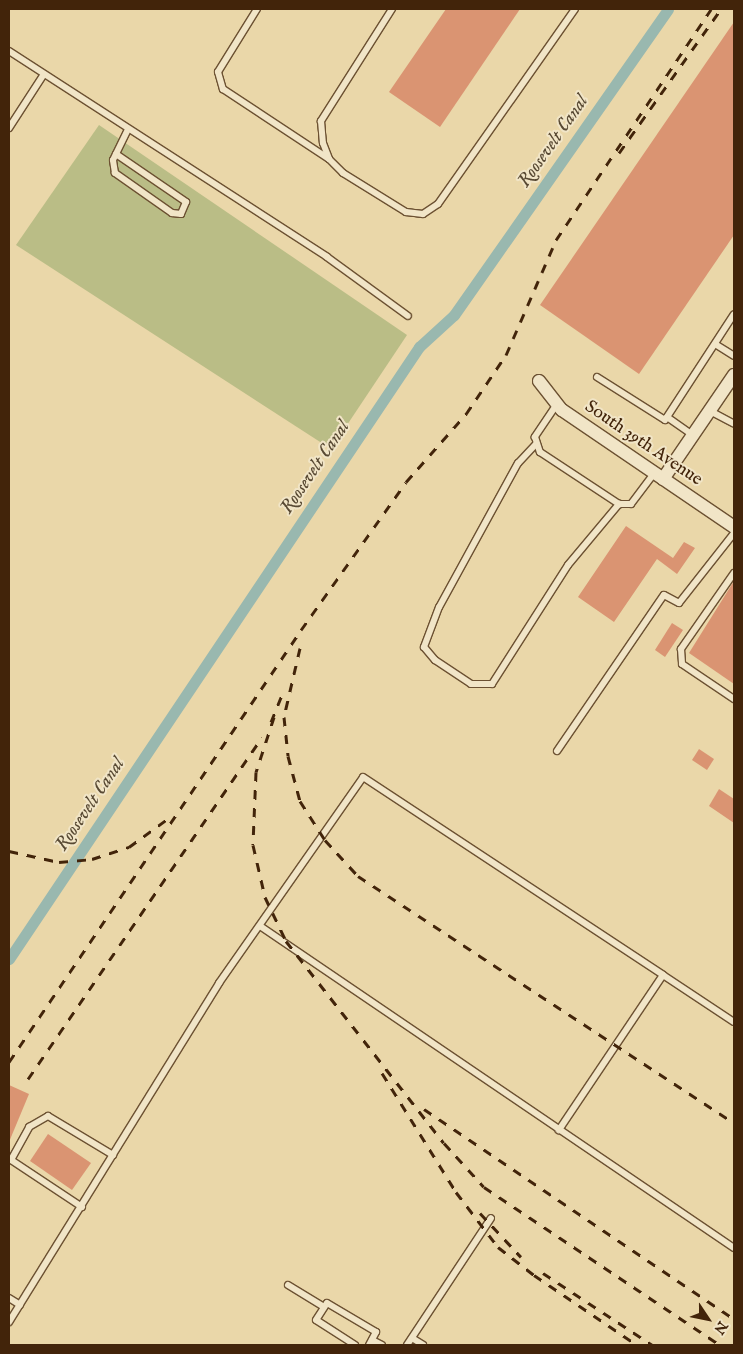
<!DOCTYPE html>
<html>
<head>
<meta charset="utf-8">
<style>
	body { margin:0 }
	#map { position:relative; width:743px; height:1354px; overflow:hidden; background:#ead7a9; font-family:"IM FELL English",serif }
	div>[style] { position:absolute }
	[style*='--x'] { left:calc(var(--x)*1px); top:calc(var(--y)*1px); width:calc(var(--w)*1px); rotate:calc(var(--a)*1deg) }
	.green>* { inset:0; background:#babd86 }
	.canal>* { height:11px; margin:-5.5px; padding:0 5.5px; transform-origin:5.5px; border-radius:5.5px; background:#99b8af }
	.building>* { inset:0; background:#da9472 }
	.roads { filter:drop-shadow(1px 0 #6c5132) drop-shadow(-1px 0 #6c5132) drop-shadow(0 1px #6c5132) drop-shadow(0 -1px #6c5132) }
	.lane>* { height:6px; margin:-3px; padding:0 3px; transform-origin:3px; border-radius:3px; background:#f1e5c7 }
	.street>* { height:12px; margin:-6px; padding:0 6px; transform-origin:6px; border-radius:6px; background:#f1e5c7 }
	.rail>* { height:3px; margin-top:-1.5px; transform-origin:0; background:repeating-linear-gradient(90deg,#42240a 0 9px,transparent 0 18px) }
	span { translate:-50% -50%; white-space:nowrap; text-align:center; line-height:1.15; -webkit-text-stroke:4px #f1e5c7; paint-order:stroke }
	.street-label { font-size:18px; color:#42240a }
	.water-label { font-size:19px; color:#584933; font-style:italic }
	.frame { position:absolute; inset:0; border:10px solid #42240a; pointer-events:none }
	.north { position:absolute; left:683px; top:1294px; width:50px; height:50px; -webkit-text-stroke:4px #f1e5c7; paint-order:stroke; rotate:124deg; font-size:14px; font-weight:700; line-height:20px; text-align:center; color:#42240a }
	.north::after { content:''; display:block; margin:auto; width:18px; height:22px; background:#42240a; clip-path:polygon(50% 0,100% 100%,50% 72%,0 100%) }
</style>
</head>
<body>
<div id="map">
	<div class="green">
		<div style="clip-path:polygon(99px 125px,407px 335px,331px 449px,16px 245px)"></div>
	</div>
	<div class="canal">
		<div style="--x:9;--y:959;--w:737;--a:-56.18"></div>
		<div style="--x:419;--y:347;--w:47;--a:-42.4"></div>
		<div style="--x:454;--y:315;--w:373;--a:-55"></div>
	</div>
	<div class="building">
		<div style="clip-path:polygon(446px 9px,520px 9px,440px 127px,389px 92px)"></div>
		<div style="clip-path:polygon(734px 22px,734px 235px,639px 374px,540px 305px)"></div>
		<div style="clip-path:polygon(626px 526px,673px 558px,684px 542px,695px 548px,677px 574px,657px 559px,614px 622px,578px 597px)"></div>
		<div style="clip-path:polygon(734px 581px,734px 684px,689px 653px)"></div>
		<div style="clip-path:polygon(672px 623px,683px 630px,665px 657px,655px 650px)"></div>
		<div style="clip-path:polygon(699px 749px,714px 759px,707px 770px,692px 760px)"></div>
		<div style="clip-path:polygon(719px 789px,734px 799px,734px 823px,709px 806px)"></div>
		<div style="clip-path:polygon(9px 1085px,29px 1094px,9px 1142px)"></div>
		<div style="clip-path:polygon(48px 1134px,91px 1163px,72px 1190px,30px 1161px)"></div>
	</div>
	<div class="roads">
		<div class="lane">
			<div style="--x:257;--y:9;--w:74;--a:121.8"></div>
			<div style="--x:218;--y:72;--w:18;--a:74"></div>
			<div style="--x:223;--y:89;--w:127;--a:33.4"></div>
			<div style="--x:392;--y:9;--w:133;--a:122.4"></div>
			<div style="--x:321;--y:121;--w:22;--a:85"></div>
			<div style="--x:323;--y:143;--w:17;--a:69"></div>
			<div style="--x:329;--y:159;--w:20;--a:45"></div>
			<div style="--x:343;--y:173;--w:74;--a:31.8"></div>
			<div style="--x:406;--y:212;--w:17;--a:7"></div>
			<div style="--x:423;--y:214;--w:18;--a:-34"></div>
			<div style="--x:438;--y:204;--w:238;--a:-54.9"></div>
			<div style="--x:9;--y:51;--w:379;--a:32.9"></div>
			<div style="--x:327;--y:257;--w:100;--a:36.1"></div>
			<div style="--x:9;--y:128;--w:64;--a:-57.1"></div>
			<div style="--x:116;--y:154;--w:85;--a:34.4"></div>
			<div style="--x:186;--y:202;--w:13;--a:113"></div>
			<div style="--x:181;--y:214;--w:9;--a:-174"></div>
			<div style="--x:172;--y:213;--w:70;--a:-144.9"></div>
			<div style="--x:115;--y:173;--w:13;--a:-99"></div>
			<div style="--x:113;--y:160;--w:34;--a:-64"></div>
			<div style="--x:715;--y:344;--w:22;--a:32"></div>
			<div style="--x:597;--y:377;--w:80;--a:32.3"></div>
			<div style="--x:665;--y:420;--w:126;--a:-56.9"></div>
			<div style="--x:557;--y:404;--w:40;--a:124"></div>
			<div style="--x:535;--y:437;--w:16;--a:72"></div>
			<div style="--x:540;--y:452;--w:95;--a:33.4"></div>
			<div style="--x:619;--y:504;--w:12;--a:0"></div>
			<div style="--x:631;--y:504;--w:39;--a:-53"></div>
			<div style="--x:710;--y:411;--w:27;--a:28"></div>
			<div style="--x:667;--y:417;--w:32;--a:35"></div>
			<div style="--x:536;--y:444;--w:26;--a:133"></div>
			<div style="--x:518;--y:463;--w:164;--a:118.7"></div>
			<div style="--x:439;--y:607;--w:43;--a:110.6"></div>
			<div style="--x:424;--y:647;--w:17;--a:50"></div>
			<div style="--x:435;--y:660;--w:43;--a:33.7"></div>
			<div style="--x:471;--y:684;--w:21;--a:0"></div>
			<div style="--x:492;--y:684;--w:141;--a:-57.4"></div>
			<div style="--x:568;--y:565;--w:80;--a:-50.1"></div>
			<div style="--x:734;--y:573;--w:93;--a:124.9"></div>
			<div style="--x:681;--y:649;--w:15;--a:86"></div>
			<div style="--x:682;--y:664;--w:63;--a:33.9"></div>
			<div style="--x:557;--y:751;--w:189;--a:-55.6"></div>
			<div style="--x:664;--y:595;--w:17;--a:28"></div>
			<div style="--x:679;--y:603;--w:89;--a:-51.8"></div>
			<div style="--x:260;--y:926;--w:573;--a:34.19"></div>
			<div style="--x:663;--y:975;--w:85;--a:33.5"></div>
			<div style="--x:82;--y:1207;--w:85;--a:-146.5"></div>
			<div style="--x:11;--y:1160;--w:38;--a:-61"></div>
			<div style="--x:29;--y:1127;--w:22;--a:-30"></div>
			<div style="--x:48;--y:1116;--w:76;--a:31"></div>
			<div style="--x:288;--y:1285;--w:42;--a:31.4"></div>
			<div style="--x:9;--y:1298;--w:13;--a:32"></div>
			<div style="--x:9;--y:1322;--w:399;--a:-58.2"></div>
			<div style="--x:219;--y:983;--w:251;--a:-55"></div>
			<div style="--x:363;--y:777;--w:359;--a:33.4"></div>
			<div style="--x:663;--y:975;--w:187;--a:123.9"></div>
			<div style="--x:412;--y:1338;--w:13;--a:32"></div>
			<div style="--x:372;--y:1340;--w:11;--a:27"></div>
			<div style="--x:355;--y:1345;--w:46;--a:-147.3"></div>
			<div style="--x:316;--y:1320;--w:20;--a:-57"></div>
			<div style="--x:327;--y:1303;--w:57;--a:30.6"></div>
			<div style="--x:376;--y:1332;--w:15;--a:118"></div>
			<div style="--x:407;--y:1345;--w:152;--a:-56.5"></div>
		</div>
		<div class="street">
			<div style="--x:539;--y:381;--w:37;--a:52"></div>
			<div style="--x:562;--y:410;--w:208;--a:34.2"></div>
			<div style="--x:663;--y:479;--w:126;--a:-55.7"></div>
		</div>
	</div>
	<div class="rail">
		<div style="--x:619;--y:153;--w:176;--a:-54.7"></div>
		<div style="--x:300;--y:648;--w:71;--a:103.1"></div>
		<div style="--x:284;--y:717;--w:39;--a:84"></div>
		<div style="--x:288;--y:756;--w:47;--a:75.1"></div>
		<div style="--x:300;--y:801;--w:46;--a:57.3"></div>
		<div style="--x:325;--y:840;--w:49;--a:47.5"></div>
		<div style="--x:358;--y:876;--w:450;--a:33.3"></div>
		<div style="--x:274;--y:717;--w:58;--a:108.1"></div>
		<div style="--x:256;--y:772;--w:73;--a:92.4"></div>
		<div style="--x:253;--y:845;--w:53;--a:77"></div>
		<div style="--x:265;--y:897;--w:49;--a:64.5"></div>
		<div style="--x:286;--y:941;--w:256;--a:52"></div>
		<div style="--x:444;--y:1143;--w:59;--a:47.7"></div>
		<div style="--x:484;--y:1187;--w:284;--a:33.8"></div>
		<div style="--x:271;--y:722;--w:35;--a:-68"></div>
		<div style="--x:9;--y:851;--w:51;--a:12.4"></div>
		<div style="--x:59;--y:862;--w:33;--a:-5"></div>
		<div style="--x:92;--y:859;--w:39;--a:-18"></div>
		<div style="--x:129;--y:847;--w:46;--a:-36.1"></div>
		<div style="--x:9;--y:1062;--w:521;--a:-55.94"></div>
		<div style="--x:301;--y:630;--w:181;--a:-54.6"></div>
		<div style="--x:406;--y:482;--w:91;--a:-48.6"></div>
		<div style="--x:466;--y:414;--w:71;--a:-55.9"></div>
		<div style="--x:506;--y:355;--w:125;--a:-66.5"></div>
		<div style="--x:556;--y:240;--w:278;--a:-56.1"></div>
		<div style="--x:382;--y:1073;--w:140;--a:58.1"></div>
		<div style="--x:456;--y:1192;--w:69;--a:52.6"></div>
		<div style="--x:498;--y:1247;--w:46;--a:37.9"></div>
		<div style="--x:534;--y:1275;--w:125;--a:34.2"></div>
		<div style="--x:28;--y:1079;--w:414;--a:-55.6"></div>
		<div style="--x:424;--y:1109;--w:374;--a:34.1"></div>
		<div style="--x:480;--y:1213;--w:60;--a:47"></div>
		<div style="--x:543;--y:1273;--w:131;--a:33.4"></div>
	</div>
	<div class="street-label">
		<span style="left:643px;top:444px;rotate:34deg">South 39th Avenue</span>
	</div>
	<div class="water-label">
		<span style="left:554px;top:142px;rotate:-55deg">Roosevelt Canal</span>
		<span style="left:316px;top:468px;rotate:-56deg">Roosevelt Canal</span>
		<span style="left:91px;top:805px;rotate:-56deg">Roosevelt Canal</span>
	</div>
	<div class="frame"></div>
	<div class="north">N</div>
</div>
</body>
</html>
